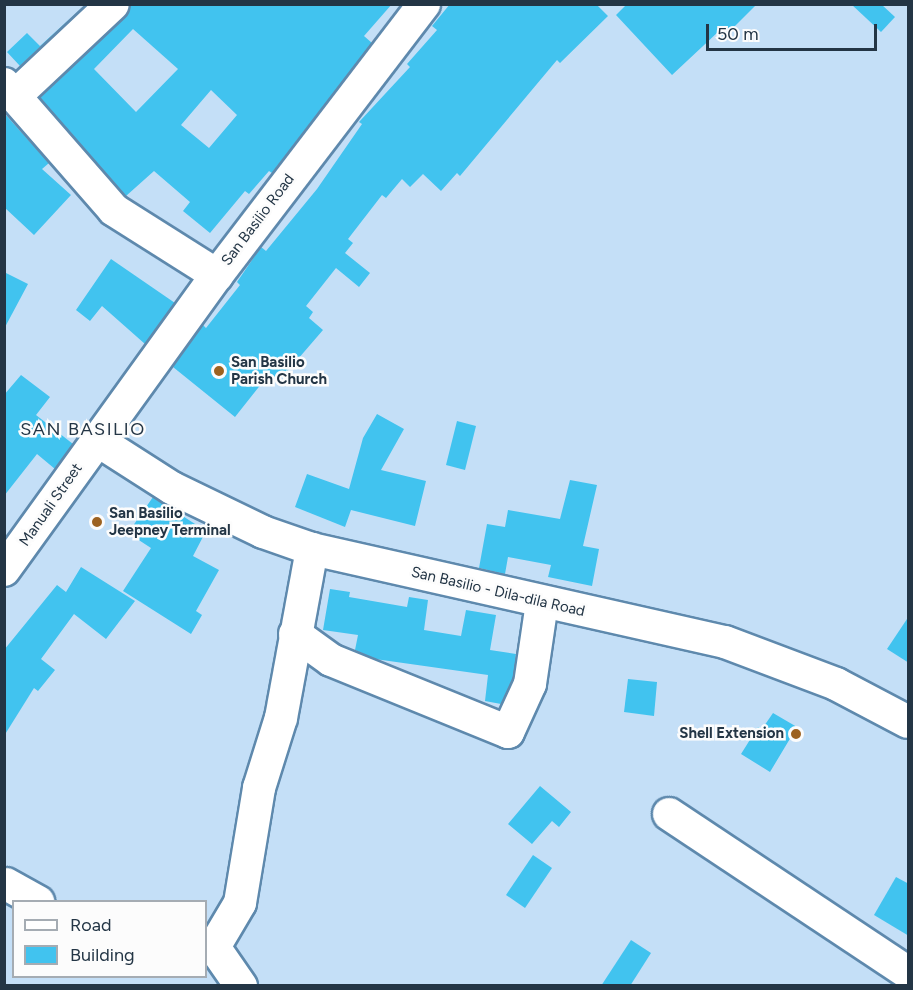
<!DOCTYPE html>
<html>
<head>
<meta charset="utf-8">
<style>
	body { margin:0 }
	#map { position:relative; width:913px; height:990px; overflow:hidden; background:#c4dff7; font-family:Figtree,sans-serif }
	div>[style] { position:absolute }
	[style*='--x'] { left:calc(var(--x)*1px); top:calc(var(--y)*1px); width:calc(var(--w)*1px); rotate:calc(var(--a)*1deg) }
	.building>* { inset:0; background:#41c3ef }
	.roads { filter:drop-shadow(2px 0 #5e89ad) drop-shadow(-2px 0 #5e89ad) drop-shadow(0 2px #5e89ad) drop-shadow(0 -2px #5e89ad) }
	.minor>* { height:32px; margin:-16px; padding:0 16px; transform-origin:16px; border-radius:16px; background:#fff }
	.dots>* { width:16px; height:16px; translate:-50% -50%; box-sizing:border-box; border:3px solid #fcfcfc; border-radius:50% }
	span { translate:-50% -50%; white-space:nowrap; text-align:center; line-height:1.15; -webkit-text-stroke:5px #fcfcfc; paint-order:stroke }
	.street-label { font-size:15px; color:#233545 }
	.poi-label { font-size:15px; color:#233545; font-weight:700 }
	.left { translate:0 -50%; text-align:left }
	.right { translate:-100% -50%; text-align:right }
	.quarter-label { font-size:18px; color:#233545; letter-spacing:1.5px }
	.frame { position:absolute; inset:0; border:6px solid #233545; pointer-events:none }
	.legend { position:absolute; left:12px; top:900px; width:195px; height:78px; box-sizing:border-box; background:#fcfcfc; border:2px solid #a5acb3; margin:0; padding:8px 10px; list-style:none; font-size:18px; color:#233545 }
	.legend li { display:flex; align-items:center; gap:12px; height:30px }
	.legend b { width:30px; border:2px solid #a5acb3 }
	.scale { position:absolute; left:706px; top:24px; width:171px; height:27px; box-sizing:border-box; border:3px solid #233545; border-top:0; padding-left:8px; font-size:18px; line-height:21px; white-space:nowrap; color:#233545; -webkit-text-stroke:4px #fcfcfc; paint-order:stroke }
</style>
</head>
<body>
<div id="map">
	<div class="building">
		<div style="clip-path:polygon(86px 4px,20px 66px,7px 52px,27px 33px,40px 46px)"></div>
		<div style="clip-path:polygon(evenodd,130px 4px,392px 4px,364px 36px,372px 43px,272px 173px,269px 171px,249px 194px,245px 191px,210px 233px,183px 211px,190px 202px,154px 171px,126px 196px,40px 98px,125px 17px,130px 4px,133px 29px,178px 69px,136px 112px,94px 69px,133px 29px,130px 4px,211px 90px,237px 115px,209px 148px,181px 125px,211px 90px)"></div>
		<div style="clip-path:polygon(450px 4px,596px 4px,608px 16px,560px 63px,557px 60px,460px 176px,457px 173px,441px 191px,423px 174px,410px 187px,402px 179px,386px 198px,382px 195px,348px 239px,353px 243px,345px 253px,370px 273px,359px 287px,336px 268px,306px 306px,313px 312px,309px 318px,323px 330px,279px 381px,270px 373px,235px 417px,173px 367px,203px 325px,206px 328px,240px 285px,237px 282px,261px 247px,266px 251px,317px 189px,362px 124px,359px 122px,410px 67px,407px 64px,437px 30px,432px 26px)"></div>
		<div style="clip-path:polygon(627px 4px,757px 4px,724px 37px,718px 32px,672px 75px,616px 15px)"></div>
		<div style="clip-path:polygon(851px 4px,881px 4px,895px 17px,881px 32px)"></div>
		<div style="clip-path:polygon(4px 113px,49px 163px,42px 169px,71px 195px,34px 235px,4px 207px)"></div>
		<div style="clip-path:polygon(111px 259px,175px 303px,145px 344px,102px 306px,90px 321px,76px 310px)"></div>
		<div style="clip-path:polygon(4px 272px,28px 284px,4px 329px)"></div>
		<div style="clip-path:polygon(21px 375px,50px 397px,36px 415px,73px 444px,55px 469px,37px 454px,4px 496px,4px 395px)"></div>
		<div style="clip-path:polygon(377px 414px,404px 429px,381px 470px,426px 481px,415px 526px,351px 510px,345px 527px,295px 507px,307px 474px,349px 489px,363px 438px)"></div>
		<div style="clip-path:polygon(457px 421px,476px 426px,465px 470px,446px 465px)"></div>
		<div style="clip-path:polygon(570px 480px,597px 485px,583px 546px,599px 549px,592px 586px,548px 577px,551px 565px,508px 557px,505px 574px,479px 568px,487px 524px,505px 527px,508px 510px,560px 519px)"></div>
		<div style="clip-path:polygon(153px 497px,206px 531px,193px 556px,219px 570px,196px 611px,202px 615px,191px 634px,123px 591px,151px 548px,128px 533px)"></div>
		<div style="clip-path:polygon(81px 567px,135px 601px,106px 639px,74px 614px,41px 659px,55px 670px,38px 691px,34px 688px,4px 736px,4px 650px,57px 585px,66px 592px)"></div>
		<div style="clip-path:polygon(330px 589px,350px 592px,349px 597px,407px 607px,409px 597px,428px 600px,424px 630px,461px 636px,466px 610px,496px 615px,490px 650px,516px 654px,513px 679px,501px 704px,485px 701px,488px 675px,375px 659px,355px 650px,358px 635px,323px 630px)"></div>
		<div style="clip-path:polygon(909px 616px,909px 663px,887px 649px)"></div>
		<div style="clip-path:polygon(628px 679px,657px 682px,654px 716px,624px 712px)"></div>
		<div style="clip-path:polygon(773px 713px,797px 727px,770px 772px,741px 754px,758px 727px,762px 729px)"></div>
		<div style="clip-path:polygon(540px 786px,571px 812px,559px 827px,552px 821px,532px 844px,508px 824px)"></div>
		<div style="clip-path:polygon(533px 855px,552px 868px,525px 908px,506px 895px)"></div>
		<div style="clip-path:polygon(896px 877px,909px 884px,909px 936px,874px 915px)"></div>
		<div style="clip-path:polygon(631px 940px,651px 953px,630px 986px,601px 986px)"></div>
	</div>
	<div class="roads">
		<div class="minor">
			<div style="--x:4;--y:84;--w:167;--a:48.9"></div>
			<div style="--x:114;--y:210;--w:122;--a:32.3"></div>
			<div style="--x:15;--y:96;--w:134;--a:-43.2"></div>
			<div style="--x:97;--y:440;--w:89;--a:32.6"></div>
			<div style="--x:172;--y:488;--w:101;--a:25.8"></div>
			<div style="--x:263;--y:532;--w:52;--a:19.1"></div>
			<div style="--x:312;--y:549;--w:423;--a:12.7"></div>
			<div style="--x:725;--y:642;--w:119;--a:20.7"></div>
			<div style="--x:836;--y:684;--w:81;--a:27.8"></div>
			<div style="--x:4;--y:570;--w:364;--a:-54.2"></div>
			<div style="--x:217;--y:275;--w:341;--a:-52.6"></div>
			<div style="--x:295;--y:634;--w:44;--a:35.8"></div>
			<div style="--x:331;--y:660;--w:191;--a:22.1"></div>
			<div style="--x:508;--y:732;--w:53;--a:-65.4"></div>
			<div style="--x:530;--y:684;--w:82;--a:-81.6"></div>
			<div style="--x:669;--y:814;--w:287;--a:33.6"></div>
			<div style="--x:6;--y:884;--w:37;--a:29"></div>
			<div style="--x:241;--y:986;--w:47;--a:-124.7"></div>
			<div style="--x:214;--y:947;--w:51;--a:-59.4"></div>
			<div style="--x:240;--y:903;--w:117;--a:-80.6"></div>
			<div style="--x:259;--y:788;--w:73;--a:-72.6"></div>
			<div style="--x:281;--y:718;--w:172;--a:-79.6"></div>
		</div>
	</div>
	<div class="dots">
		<div style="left:219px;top:371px;background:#9c6221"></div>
		<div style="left:97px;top:522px;background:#9c6221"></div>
		<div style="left:796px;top:734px;background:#9c6221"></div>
	</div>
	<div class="street-label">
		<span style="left:258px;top:220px;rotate:-53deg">San Basilio Road</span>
		<span style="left:51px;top:505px;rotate:-55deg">Manuali Street</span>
		<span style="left:498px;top:592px;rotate:13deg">San Basilio - Dila-dila Road</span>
	</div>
	<div class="poi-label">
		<span class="left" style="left:231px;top:371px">San Basilio<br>Parish Church</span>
		<span class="left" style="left:109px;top:522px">San Basilio<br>Jeepney Terminal</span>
		<span class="right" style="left:784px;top:734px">Shell Extension</span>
	</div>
	<div class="quarter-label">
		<span style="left:83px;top:429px">SAN BASILIO</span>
	</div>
	<div class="frame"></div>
	<ul class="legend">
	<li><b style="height:8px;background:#fff"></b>Road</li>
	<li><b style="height:16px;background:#41c3ef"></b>Building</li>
	</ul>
	<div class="scale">50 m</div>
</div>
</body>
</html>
